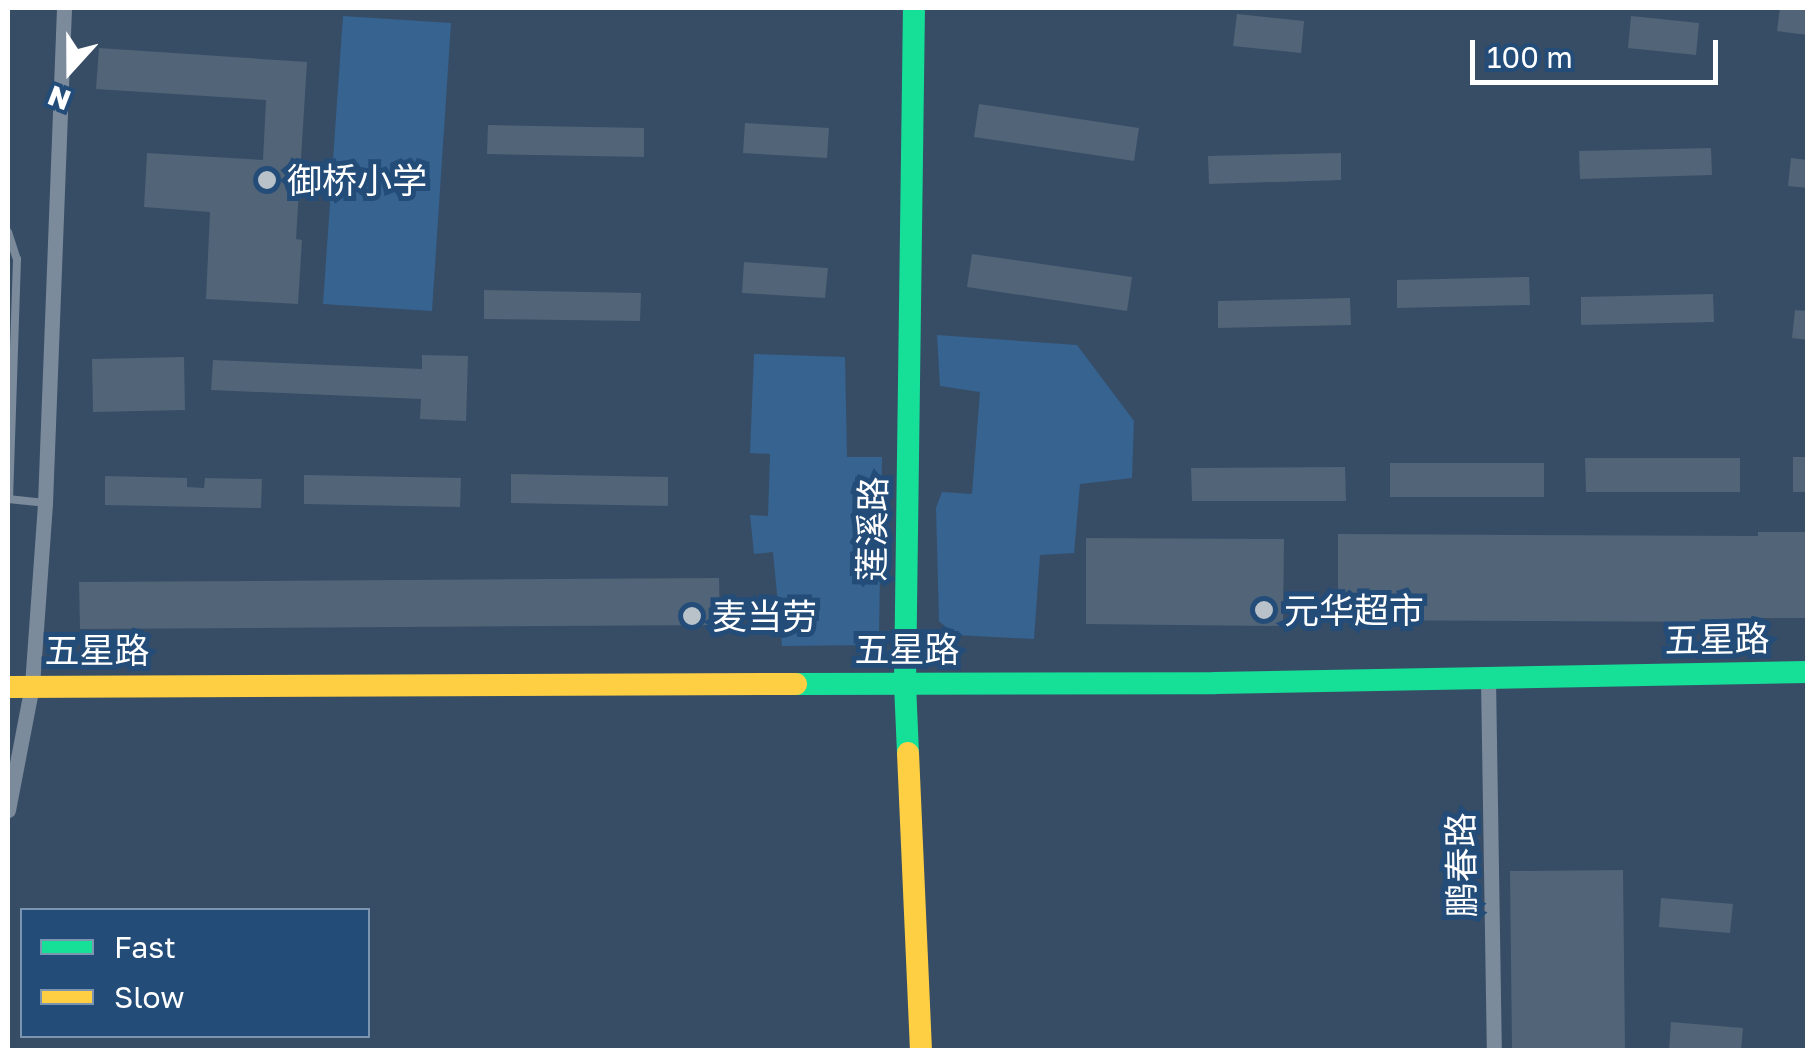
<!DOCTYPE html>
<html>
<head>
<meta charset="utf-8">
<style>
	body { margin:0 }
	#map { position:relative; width:1815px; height:1058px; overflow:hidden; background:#374d65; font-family:"Golos Text","Noto Sans SC",sans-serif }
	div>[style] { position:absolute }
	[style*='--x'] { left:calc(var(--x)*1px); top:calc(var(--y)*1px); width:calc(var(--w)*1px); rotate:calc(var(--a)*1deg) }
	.green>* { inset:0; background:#366390 }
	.building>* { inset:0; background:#526477 }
	.lane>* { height:8px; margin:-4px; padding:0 4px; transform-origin:4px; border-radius:4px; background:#7b8b9c }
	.street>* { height:15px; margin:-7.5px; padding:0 7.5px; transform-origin:7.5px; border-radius:7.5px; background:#7b8b9c }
	.fast>* { height:22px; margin:-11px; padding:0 11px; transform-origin:11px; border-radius:11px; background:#16e098 }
	.slow>* { height:22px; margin:-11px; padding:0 11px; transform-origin:11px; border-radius:11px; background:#ffcf43 }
	.dots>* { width:28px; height:28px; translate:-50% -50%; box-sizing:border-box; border:5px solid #234c79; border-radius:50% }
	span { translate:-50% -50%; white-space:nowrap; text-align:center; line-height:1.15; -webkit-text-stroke:10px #234c79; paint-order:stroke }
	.poi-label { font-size:35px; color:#fff }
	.left { translate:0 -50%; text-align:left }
	.street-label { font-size:35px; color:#fff }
	.frame { position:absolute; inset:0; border:10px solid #fff; pointer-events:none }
	.legend { position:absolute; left:20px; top:908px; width:350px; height:130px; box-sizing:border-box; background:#234c79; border:2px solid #7b94af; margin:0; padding:12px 18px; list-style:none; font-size:30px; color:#fff }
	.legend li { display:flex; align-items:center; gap:20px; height:50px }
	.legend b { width:50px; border:2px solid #7b94af }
	.north { position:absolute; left:20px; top:20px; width:100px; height:100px; -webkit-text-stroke:8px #234c79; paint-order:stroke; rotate:201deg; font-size:28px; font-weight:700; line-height:40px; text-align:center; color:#fff }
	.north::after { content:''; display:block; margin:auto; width:35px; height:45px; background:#fff; clip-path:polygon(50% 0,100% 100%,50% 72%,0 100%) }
	.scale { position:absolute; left:1470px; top:40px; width:248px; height:45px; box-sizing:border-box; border:5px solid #fff; border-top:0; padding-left:12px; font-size:30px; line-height:35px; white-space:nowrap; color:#fff; -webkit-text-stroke:8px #234c79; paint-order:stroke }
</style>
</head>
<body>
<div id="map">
	<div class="green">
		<div style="clip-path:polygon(343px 16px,451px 23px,432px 311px,323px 304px)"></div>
		<div style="clip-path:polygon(937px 335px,1077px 345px,1134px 421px,1132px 478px,1080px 484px,1074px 553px,1040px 555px,1034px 639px,955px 635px,939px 621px,936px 508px,942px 492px,972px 494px,980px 392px,940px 386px)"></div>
		<div style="clip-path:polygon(754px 354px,845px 357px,847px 457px,882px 457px,879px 634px,870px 645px,782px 646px,773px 552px,754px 554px,750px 515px,768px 516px,770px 454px,750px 453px)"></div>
	</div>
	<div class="building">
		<div style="clip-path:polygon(1780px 8px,1808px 8px,1808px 35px,1777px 31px)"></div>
		<div style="clip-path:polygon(1237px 14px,1304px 21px,1301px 53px,1233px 46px)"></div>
		<div style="clip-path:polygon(1631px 16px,1699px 23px,1696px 55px,1628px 48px)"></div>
		<div style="clip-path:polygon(99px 48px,307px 62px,296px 239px,302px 240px,298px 304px,206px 299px,210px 212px,144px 207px,147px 153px,263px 160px,266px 100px,96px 89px)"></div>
		<div style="clip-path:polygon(979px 104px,1139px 128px,1134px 161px,974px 137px)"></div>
		<div style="clip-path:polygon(745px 123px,829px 128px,827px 158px,743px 153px)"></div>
		<div style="clip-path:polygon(488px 125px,644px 128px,644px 157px,487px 154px)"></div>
		<div style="clip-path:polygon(1711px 148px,1712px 175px,1580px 179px,1579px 151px)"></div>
		<div style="clip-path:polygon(1341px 153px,1341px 180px,1209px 184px,1208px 156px)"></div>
		<div style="clip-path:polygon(1791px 158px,1808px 160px,1808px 188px,1788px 186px)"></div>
		<div style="clip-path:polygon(972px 254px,1132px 277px,1127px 311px,967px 287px)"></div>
		<div style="clip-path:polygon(744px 262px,828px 268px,825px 298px,742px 293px)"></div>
		<div style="clip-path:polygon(1529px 277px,1530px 305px,1397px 308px,1397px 280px)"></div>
		<div style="clip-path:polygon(484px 290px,641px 293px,640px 321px,484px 319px)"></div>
		<div style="clip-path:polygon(1713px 294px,1714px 322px,1581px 325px,1581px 297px)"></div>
		<div style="clip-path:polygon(1350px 298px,1351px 325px,1218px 328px,1218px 301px)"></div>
		<div style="clip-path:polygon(1795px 310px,1808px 311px,1808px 340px,1792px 338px)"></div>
		<div style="clip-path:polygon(422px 355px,468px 356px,466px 421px,420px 419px,421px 399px,211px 390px,213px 360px,422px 369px)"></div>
		<div style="clip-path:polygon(184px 357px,185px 410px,93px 412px,92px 359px)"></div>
		<div style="clip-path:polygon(1793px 457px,1808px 457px,1808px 492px,1793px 492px)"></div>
		<div style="clip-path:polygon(1585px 458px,1740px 458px,1740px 492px,1586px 492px)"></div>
		<div style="clip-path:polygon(1390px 463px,1544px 463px,1544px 497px,1390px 497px)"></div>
		<div style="clip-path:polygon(1345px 467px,1346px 501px,1192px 501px,1191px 468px)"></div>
		<div style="clip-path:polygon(511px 474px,668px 477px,668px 506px,511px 503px)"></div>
		<div style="clip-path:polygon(304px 475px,461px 478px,460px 507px,304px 504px)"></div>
		<div style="clip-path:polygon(105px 476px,187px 478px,187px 487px,204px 488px,205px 478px,262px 479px,261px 508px,105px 505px)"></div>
		<div style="clip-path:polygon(1758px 532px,1808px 532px,1808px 618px,1741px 618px,1741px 622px,1338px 620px,1338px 534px,1758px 536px)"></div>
		<div style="clip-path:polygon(1086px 538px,1284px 539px,1283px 626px,1086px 624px)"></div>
		<div style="clip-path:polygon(719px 578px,720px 625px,80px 629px,79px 582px)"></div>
		<div style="clip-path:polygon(1623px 870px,1625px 1050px,1512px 1050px,1510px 871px)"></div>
		<div style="clip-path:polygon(1661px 898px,1733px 904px,1730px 933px,1659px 927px)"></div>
		<div style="clip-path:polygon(1671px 1022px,1743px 1028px,1741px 1050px,1669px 1050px)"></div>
	</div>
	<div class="lane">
		<div style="--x:8;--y:232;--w:28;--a:72"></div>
		<div style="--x:17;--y:259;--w:240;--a:91.9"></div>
		<div style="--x:8;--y:499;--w:37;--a:6"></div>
	</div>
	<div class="street">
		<div style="--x:1488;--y:678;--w:372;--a:89.1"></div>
		<div style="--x:8;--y:810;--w:127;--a:-79.1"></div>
		<div style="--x:32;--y:685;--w:182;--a:-85.9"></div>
		<div style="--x:45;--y:503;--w:495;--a:-87.8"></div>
	</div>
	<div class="fast">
		<div style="--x:796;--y:684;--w:419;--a:-0.1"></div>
		<div style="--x:1215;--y:683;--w:593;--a:-1.06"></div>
		<div style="--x:908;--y:753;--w:69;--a:-92.5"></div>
		<div style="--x:905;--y:684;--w:676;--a:-89.24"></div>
	</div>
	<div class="slow">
		<div style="--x:8;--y:687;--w:788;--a:-0.22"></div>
		<div style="--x:908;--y:753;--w:297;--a:87.5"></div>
	</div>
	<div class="dots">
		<div style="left:267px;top:180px;background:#b9c1c9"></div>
		<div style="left:1264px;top:610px;background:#b9c1c9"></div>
		<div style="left:692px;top:616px;background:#b9c1c9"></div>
	</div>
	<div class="poi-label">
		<span class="left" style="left:287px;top:180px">御桥小学</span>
		<span class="left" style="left:1284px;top:610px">元华超市</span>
		<span class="left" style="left:712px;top:616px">麦当劳</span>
	</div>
	<div class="street-label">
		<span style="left:872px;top:529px;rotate:-89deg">莲溪路</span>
		<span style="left:1717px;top:639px;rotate:-1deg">五星路</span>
		<span style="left:907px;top:649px">五星路</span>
		<span style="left:97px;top:650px">五星路</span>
		<span style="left:1461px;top:865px;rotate:-91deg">鹏春路</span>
	</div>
	<div class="frame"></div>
	<ul class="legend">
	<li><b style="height:12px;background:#16e098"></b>Fast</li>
	<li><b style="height:12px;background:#ffcf43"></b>Slow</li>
	</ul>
	<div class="north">N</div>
	<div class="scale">100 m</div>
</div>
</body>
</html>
